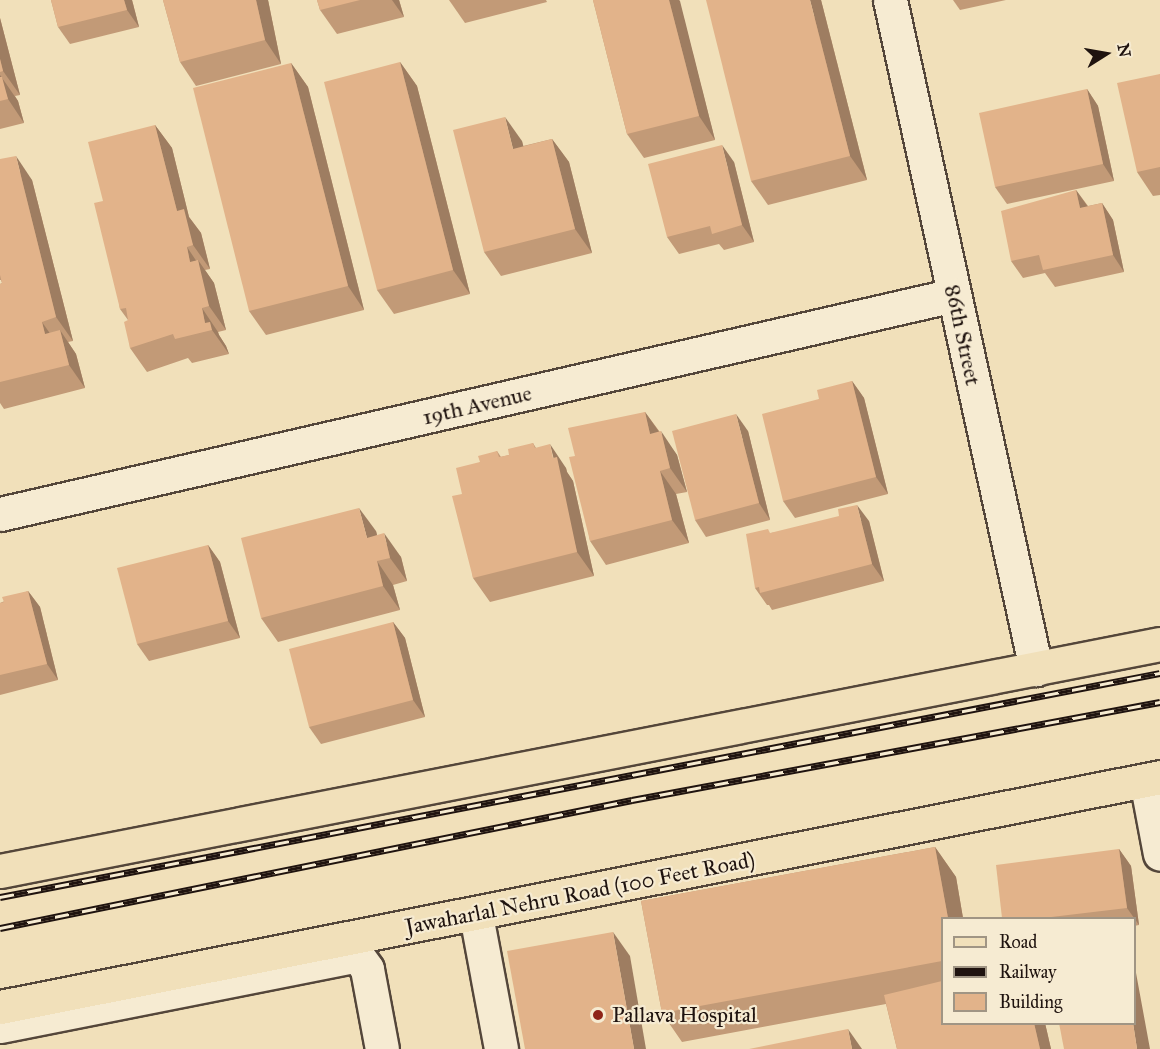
<!DOCTYPE html>
<html>
<head>
<meta charset="utf-8">
<style>
	body { margin:0 }
	#map { position:relative; width:1160px; height:1049px; overflow:hidden; background:#f1e0ba; font-family:"IM FELL Great Primer",serif }
	div>[style] { position:absolute }
	[style*='--x'] { left:calc(var(--x)*1px); top:calc(var(--y)*1px); width:calc(var(--w)*1px); rotate:calc(var(--a)*1deg) }
	.roads { filter:drop-shadow(2px 0 #54463a) drop-shadow(-2px 0 #54463a) drop-shadow(0 2px #54463a) drop-shadow(0 -2px #54463a) }
	.street>* { height:33px; margin:-16.5px; padding:0 16.5px; transform-origin:16.5px; border-radius:16.5px; background:#f6ebd2 }
	.secondary>* { height:33px; margin:-16.5px; padding:0 16.5px; transform-origin:16.5px; border-radius:16.5px; background:#f6ebd2 }
	.primary>* { height:33px; margin:-16.5px; padding:0 16.5px; transform-origin:16.5px; border-radius:16.5px; background:#f1e0ba }
	.rail>* { height:7px; margin-top:-3.5px; transform-origin:0; background:repeating-linear-gradient(90deg,#f6ebd2 0 14px,#1f130f 0 28px); box-sizing:border-box; border-block:2px solid #1f130f }
	.wall>* { inset:0; background:#c29a77 }
	.shaded-wall>* { inset:0; background:#9e7d61 }
	.building>* { inset:0; background:#e2b38a }
	.dots>* { width:16px; height:16px; translate:-50% -50%; box-sizing:border-box; border:3px solid #f6ebd2; border-radius:50% }
	span { translate:-50% -50%; white-space:nowrap; text-align:center; line-height:1.15; -webkit-text-stroke:4.5px #f6ebd2; paint-order:stroke }
	.street-label { font-size:22px; color:#1f130f }
	.poi-label { font-size:22px; color:#1f130f }
	.left { translate:0 -50%; text-align:left }
	.legend { position:absolute; left:941px; top:917px; width:195px; height:108px; box-sizing:border-box; background:#f6ebd2; border:2px solid #a09584; margin:0; padding:8px 10px; list-style:none; font-size:18px; color:#1f130f }
	.legend li { display:flex; align-items:center; gap:12px; height:30px }
	.legend b { width:30px; border:2px solid #a09584 }
	.north { position:absolute; left:1076px; top:24px; width:60px; height:60px; -webkit-text-stroke:4px #f6ebd2; paint-order:stroke; rotate:79deg; font-size:16px; font-weight:700; line-height:24px; text-align:center; color:#1f130f }
	.north::after { content:''; display:block; margin:auto; width:21px; height:27px; background:#1f130f; clip-path:polygon(50% 0,100% 100%,50% 72%,0 100%) }
</style>
</head>
<body>
<div id="map">
	<div class="roads">
		<div class="street">
			<div style="--x:890;--y:0;--w:685;--a:77.69"></div>
			<div style="--x:0;--y:514;--w:979;--a:-12.93"></div>
			<div style="--x:1146;--y:780;--w:75;--a:79.3"></div>
			<div style="--x:0;--y:1026;--w:364;--a:-11.2"></div>
			<div style="--x:357;--y:955;--w:17;--a:54"></div>
			<div style="--x:367;--y:969;--w:81;--a:79.4"></div>
		</div>
		<div class="secondary">
			<div style="--x:476;--y:915;--w:136;--a:79.4"></div>
		</div>
		<div class="primary">
			<div style="--x:0;--y:871;--w:1182;--a:-11.07"></div>
			<div style="--x:0;--y:1007;--w:1183;--a:-11.21"></div>
		</div>
	</div>
	<div class="rail">
		<div style="--x:0;--y:897;--w:1181;--a:-10.93"></div>
		<div style="--x:0;--y:928;--w:645;--a:-11.45"></div>
		<div style="--x:632;--y:800;--w:537;--a:-10.51"></div>
	</div>
	<div class="wall">
		<div style="clip-path:polygon(51px 0,132px 0,139px 27px,70px 44px,58px 27px)"></div>
		<div style="clip-path:polygon(163px 0,268px 0,281px 64px,196px 86px,180px 62px)"></div>
		<div style="clip-path:polygon(317px 0,399px 0,404px 17px,337px 34px,320px 10px)"></div>
		<div style="clip-path:polygon(449px 0,546px 0,547px 2px,465px 23px)"></div>
		<div style="clip-path:polygon(593px 0,679px 0,715px 140px,644px 158px,627px 134px)"></div>
		<div style="clip-path:polygon(821px 0,867px 180px,768px 205px,751px 181px)"></div>
		<div style="clip-path:polygon(953px 0,1006px 0,960px 10px)"></div>
		<div style="clip-path:polygon(0 18px,20px 95px,15px 96px,18px 101px,24px 123px,0 129px)"></div>
		<div style="clip-path:polygon(400px 62px,417px 86px,470px 294px,394px 314px,377px 290px)"></div>
		<div style="clip-path:polygon(291px 63px,308px 87px,364px 310px,266px 335px,249px 311px)"></div>
		<div style="clip-path:polygon(1160px 74px,1160px 195px,1153px 196px,1137px 172px)"></div>
		<div style="clip-path:polygon(1087px 89px,1098px 106px,1114px 181px,1007px 204px,995px 187px)"></div>
		<div style="clip-path:polygon(155px 125px,172px 148px,189px 217px,201px 233px,210px 269px,205px 270px,214px 283px,226px 330px,218px 332px,219px 335px,226px 346px,229px 354px,192px 363px,188px 358px,147px 372px,130px 348px,128px 320px,120px 309px,103px 201px)"></div>
		<div style="clip-path:polygon(552px 139px,569px 162px,592px 253px,501px 276px,484px 252px,522px 141px,523px 146px)"></div>
		<div style="clip-path:polygon(0 159px,32px 180px,73px 341px,68px 342px,76px 354px,85px 388px,4px 409px,0 403px,0 284px,2px 283px,1px 280px,0 280px)"></div>
		<div style="clip-path:polygon(734px 162px,754px 242px,724px 250px,719px 244px,679px 254px,667px 237px)"></div>
		<div style="clip-path:polygon(1076px 190px,1088px 206px,1102px 203px,1113px 220px,1124px 272px,1055px 287px,1045px 273px,1023px 278px,1011px 261px)"></div>
		<div style="clip-path:polygon(852px 381px,864px 398px,888px 494px,795px 518px,783px 501px,819px 399px)"></div>
		<div style="clip-path:polygon(645px 412px,677px 455px,687px 492px,676px 494px,689px 543px,606px 565px,590px 541px,575px 456px)"></div>
		<div style="clip-path:polygon(748px 431px,770px 520px,706px 537px,695px 520px)"></div>
		<div style="clip-path:polygon(533px 443px,536px 448px,566px 468px,567px 472px,573px 481px,594px 576px,490px 602px,473px 578px,462px 494px,480px 462px,497px 451px,501px 457px,509px 455px)"></div>
		<div style="clip-path:polygon(869px 521px,884px 581px,772px 610px,769px 605px,767px 605px,755px 588px,771px 533px)"></div>
		<div style="clip-path:polygon(376px 531px,377px 535px,401px 557px,407px 581px,393px 585px,400px 610px,278px 642px,261px 618px)"></div>
		<div style="clip-path:polygon(208px 545px,220px 562px,240px 638px,149px 661px,137px 644px)"></div>
		<div style="clip-path:polygon(28px 591px,40px 607px,58px 680px,0 695px,0 603px)"></div>
		<div style="clip-path:polygon(393px 622px,405px 638px,425px 717px,321px 744px,309px 727px)"></div>
		<div style="clip-path:polygon(935px 847px,956px 877px,963px 918px,942px 918px,942px 1023px,1045px 1023px,1051px 1049px,897px 1049px,886px 1004px,682px 1042px,662px 1013px,641px 901px)"></div>
		<div style="clip-path:polygon(1119px 849px,1131px 866px,1139px 925px,1134px 926px,1134px 918px,1002px 918px)"></div>
	</div>
	<div class="shaded-wall">
		<div style="clip-path:polygon(124px 0,132px 0,139px 27px,127px 10px)"></div>
		<div style="clip-path:polygon(256px 0,268px 0,281px 64px,265px 40px)"></div>
		<div style="clip-path:polygon(392px 0,399px 0,404px 17px)"></div>
		<div style="clip-path:polygon(669px 0,679px 0,680px 1px,715px 140px,699px 116px)"></div>
		<div style="clip-path:polygon(810px 0,821px 0,867px 180px,850px 156px)"></div>
		<div style="clip-path:polygon(0 18px,20px 95px,3px 71px,0 59px)"></div>
		<div style="clip-path:polygon(400px 62px,417px 86px,470px 294px,453px 270px)"></div>
		<div style="clip-path:polygon(291px 63px,308px 87px,364px 310px,348px 286px)"></div>
		<div style="clip-path:polygon(0 75px,18px 101px,24px 123px,8px 99px,0 79px)"></div>
		<div style="clip-path:polygon(1087px 89px,1098px 106px,1114px 181px,1103px 164px)"></div>
		<div style="clip-path:polygon(505px 117px,522px 141px,530px 172px,513px 149px)"></div>
		<div style="clip-path:polygon(155px 125px,172px 148px,189px 217px,201px 233px,210px 269px,193px 245px,177px 211px)"></div>
		<div style="clip-path:polygon(552px 139px,569px 162px,592px 253px,575px 229px)"></div>
		<div style="clip-path:polygon(722px 145px,734px 162px,754px 242px,742px 225px)"></div>
		<div style="clip-path:polygon(16px 156px,32px 180px,73px 341px,56px 317px)"></div>
		<div style="clip-path:polygon(1076px 190px,1088px 207px,1080px 208px)"></div>
		<div style="clip-path:polygon(1102px 203px,1113px 220px,1124px 272px,1113px 255px)"></div>
		<div style="clip-path:polygon(187px 247px,199px 265px,198px 260px,214px 283px,226px 330px,209px 306px,190px 262px)"></div>
		<div style="clip-path:polygon(202px 308px,218px 332px,219px 335px,226px 346px,229px 354px,212px 330px,205px 323px)"></div>
		<div style="clip-path:polygon(42px 322px,58px 345px,45px 334px)"></div>
		<div style="clip-path:polygon(60px 330px,76px 354px,85px 388px,69px 365px)"></div>
		<div style="clip-path:polygon(852px 381px,864px 398px,888px 494px,876px 477px)"></div>
		<div style="clip-path:polygon(645px 412px,662px 436px,650px 434px)"></div>
		<div style="clip-path:polygon(736px 414px,748px 431px,770px 520px,759px 503px)"></div>
		<div style="clip-path:polygon(661px 431px,677px 455px,687px 492px,670px 468px)"></div>
		<div style="clip-path:polygon(550px 444px,566px 468px,567px 472px,573px 481px,594px 576px,577px 552px)"></div>
		<div style="clip-path:polygon(660px 471px,676px 494px,689px 543px,672px 520px)"></div>
		<div style="clip-path:polygon(857px 505px,869px 521px,884px 581px,872px 564px)"></div>
		<div style="clip-path:polygon(359px 508px,376px 531px,383px 559px,367px 538px)"></div>
		<div style="clip-path:polygon(384px 533px,401px 557px,407px 581px,390px 558px)"></div>
		<div style="clip-path:polygon(208px 545px,220px 562px,240px 638px,228px 621px)"></div>
		<div style="clip-path:polygon(377px 561px,393px 585px,400px 610px,383px 586px)"></div>
		<div style="clip-path:polygon(28px 591px,40px 607px,58px 680px,47px 664px)"></div>
		<div style="clip-path:polygon(393px 622px,405px 638px,425px 717px,413px 700px)"></div>
		<div style="clip-path:polygon(935px 847px,956px 877px,963px 918px,948px 918px)"></div>
		<div style="clip-path:polygon(1119px 849px,1131px 866px,1139px 925px,1127px 908px)"></div>
		<div style="clip-path:polygon(613px 932px,630px 956px,646px 1049px,634px 1049px)"></div>
		<div style="clip-path:polygon(1134px 962px,1150px 1049px,1137px 1049px,1133px 1023px,1134px 1023px)"></div>
		<div style="clip-path:polygon(1034px 1023px,1045px 1023px,1051px 1049px,1040px 1049px)"></div>
		<div style="clip-path:polygon(848px 1029px,862px 1049px,852px 1049px)"></div>
	</div>
	<div class="building">
		<div style="clip-path:polygon(51px 0,124px 0,127px 10px,58px 27px)"></div>
		<div style="clip-path:polygon(163px 0,256px 0,265px 40px,180px 62px)"></div>
		<div style="clip-path:polygon(317px 0,360px 0,320px 10px)"></div>
		<div style="clip-path:polygon(593px 0,669px 0,699px 116px,627px 134px)"></div>
		<div style="clip-path:polygon(706px 0,810px 0,850px 156px,751px 181px)"></div>
		<div style="clip-path:polygon(0 59px,3px 71px,0 72px)"></div>
		<div style="clip-path:polygon(400px 62px,453px 270px,377px 290px,324px 82px)"></div>
		<div style="clip-path:polygon(291px 63px,348px 286px,249px 311px,193px 88px)"></div>
		<div style="clip-path:polygon(1160px 74px,1160px 167px,1137px 172px,1117px 83px)"></div>
		<div style="clip-path:polygon(0 77px,2px 77px,8px 99px,0 101px)"></div>
		<div style="clip-path:polygon(1087px 89px,1103px 164px,995px 187px,979px 113px)"></div>
		<div style="clip-path:polygon(505px 117px,513px 149px,552px 139px,575px 229px,484px 252px,453px 130px)"></div>
		<div style="clip-path:polygon(155px 125px,177px 211px,184px 209px,193px 245px,187px 247px,190px 262px,198px 260px,209px 306px,202px 308px,205px 323px,210px 322px,212px 330px,175px 339px,173px 334px,130px 348px,124px 322px,128px 320px,126px 308px,120px 309px,94px 203px,103px 201px,88px 142px)"></div>
		<div style="clip-path:polygon(722px 145px,742px 225px,712px 234px,710px 226px,667px 237px,648px 164px)"></div>
		<div style="clip-path:polygon(16px 156px,56px 317px,42px 322px,45px 334px,60px 330px,69px 365px,0 382px,0 284px,2px 283px,0 275px,0 159px)"></div>
		<div style="clip-path:polygon(1076px 190px,1080px 208px,1102px 203px,1113px 255px,1043px 270px,1039px 255px,1011px 261px,1001px 211px)"></div>
		<div style="clip-path:polygon(852px 381px,876px 477px,783px 501px,762px 414px,819px 399px,817px 390px)"></div>
		<div style="clip-path:polygon(645px 412px,650px 434px,661px 431px,670px 468px,660px 471px,672px 520px,590px 541px,569px 457px,575px 456px,568px 428px)"></div>
		<div style="clip-path:polygon(736px 414px,759px 503px,695px 520px,672px 431px)"></div>
		<div style="clip-path:polygon(533px 443px,535px 448px,550px 444px,553px 458px,557px 457px,577px 552px,473px 578px,452px 496px,462px 494px,456px 468px,480px 462px,478px 456px,497px 451px,499px 457px,509px 455px,508px 449px)"></div>
		<div style="clip-path:polygon(857px 505px,872px 564px,760px 593px,759px 587px,755px 588px,746px 534px,768px 529px,770px 533px,839px 516px,838px 509px)"></div>
		<div style="clip-path:polygon(359px 508px,367px 538px,384px 533px,390px 558px,377px 561px,383px 586px,261px 618px,241px 538px)"></div>
		<div style="clip-path:polygon(208px 545px,228px 621px,137px 644px,117px 568px)"></div>
		<div style="clip-path:polygon(28px 591px,47px 664px,0 675px,0 603px,4px 602px,2px 597px)"></div>
		<div style="clip-path:polygon(393px 622px,413px 700px,309px 727px,289px 649px)"></div>
		<div style="clip-path:polygon(935px 847px,948px 918px,942px 918px,942px 961px,662px 1013px,641px 901px)"></div>
		<div style="clip-path:polygon(1119px 849px,1127px 908px,1043px 918px,1002px 918px,996px 865px)"></div>
		<div style="clip-path:polygon(613px 932px,634px 1049px,525px 1049px,507px 951px)"></div>
		<div style="clip-path:polygon(942px 981px,942px 1023px,1034px 1023px,1040px 1049px,897px 1049px,884px 995px)"></div>
		<div style="clip-path:polygon(1059px 1023px,1133px 1023px,1137px 1049px,1064px 1049px)"></div>
		<div style="clip-path:polygon(848px 1029px,852px 1049px,749px 1049px)"></div>
	</div>
	<div class="dots">
		<div style="left:598px;top:1015px;background:#8f2418"></div>
	</div>
	<div class="street-label">
		<span style="left:963px;top:335px;rotate:78deg">86th Street</span>
		<span style="left:477px;top:405px;rotate:-13deg">19th Avenue</span>
		<span style="left:580px;top:893px;rotate:-11deg">Jawaharlal Nehru Road (100 Feet Road)</span>
	</div>
	<div class="poi-label">
		<span class="left" style="left:612px;top:1015px">Pallava Hospital</span>
	</div>
	<ul class="legend">
	<li><b style="height:8px;background:#f1e0ba"></b>Road</li>
	<li><b style="height:8px;background:#1f130f"></b>Railway</li>
	<li><b style="height:16px;background:#e2b38a"></b>Building</li>
	</ul>
	<div class="north">N</div>
</div>
</body>
</html>
